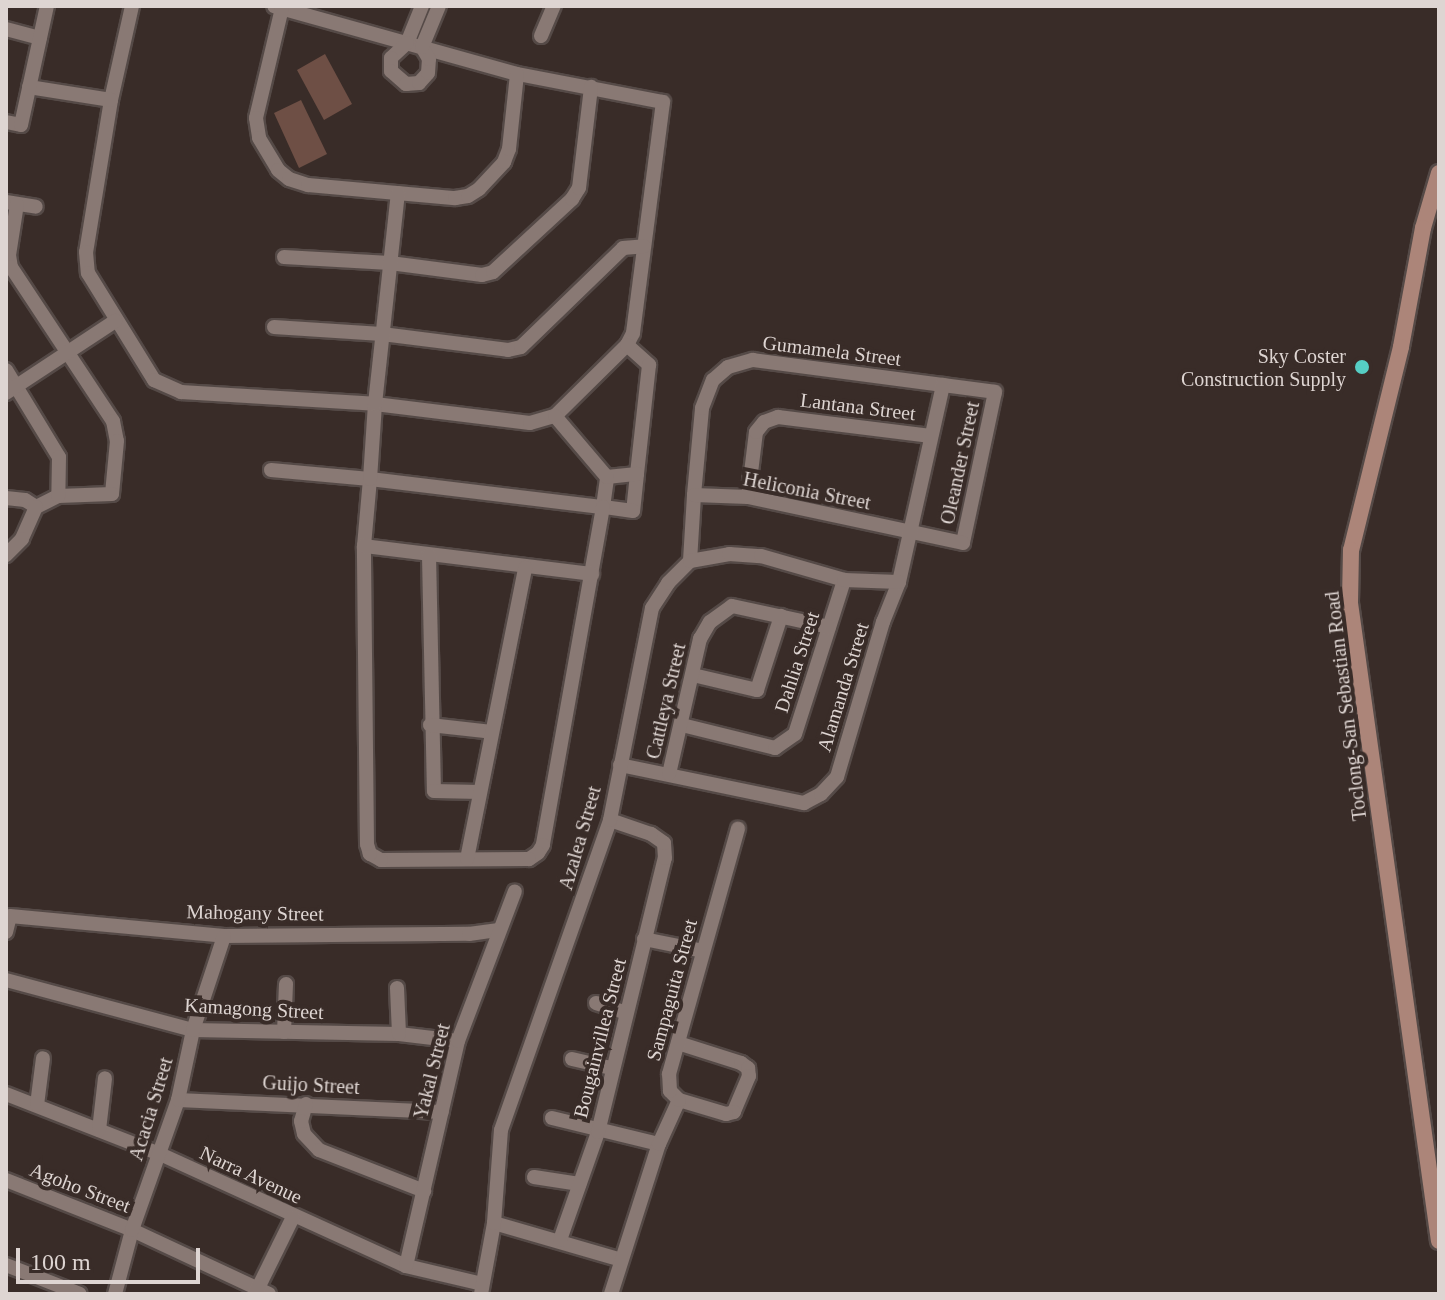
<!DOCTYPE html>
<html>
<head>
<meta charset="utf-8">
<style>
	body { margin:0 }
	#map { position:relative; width:1445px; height:1300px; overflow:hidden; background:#392c28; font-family:"Times New Roman",serif }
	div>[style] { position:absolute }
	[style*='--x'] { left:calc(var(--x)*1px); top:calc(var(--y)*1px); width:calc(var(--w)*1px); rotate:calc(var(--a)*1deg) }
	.green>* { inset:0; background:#6e4f45 }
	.roads { filter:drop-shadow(2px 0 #554a47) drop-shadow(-2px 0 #554a47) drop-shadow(0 2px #554a47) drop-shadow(0 -2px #554a47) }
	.minor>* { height:14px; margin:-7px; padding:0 7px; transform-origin:7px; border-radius:7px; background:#897974 }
	.secondary>* { height:16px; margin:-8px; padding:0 8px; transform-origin:8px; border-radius:8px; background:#ac8579 }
	.dots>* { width:22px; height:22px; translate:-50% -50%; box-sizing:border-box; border:4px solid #392c28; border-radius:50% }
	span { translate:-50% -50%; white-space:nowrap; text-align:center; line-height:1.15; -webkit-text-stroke:8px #392c28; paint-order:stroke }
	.street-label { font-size:20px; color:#ded5d2 }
	.poi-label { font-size:20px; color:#ded5d2 }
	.right { translate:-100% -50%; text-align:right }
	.frame { position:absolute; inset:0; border:8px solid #ded5d2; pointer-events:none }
	.scale { position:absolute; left:16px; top:1248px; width:184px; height:36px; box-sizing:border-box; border:4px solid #ded5d2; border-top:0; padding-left:10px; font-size:24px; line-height:28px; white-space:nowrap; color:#ded5d2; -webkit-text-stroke:6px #392c28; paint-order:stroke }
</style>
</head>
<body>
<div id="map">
	<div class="green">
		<div style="clip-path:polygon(325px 54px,352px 104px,324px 120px,297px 70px)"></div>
		<div style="clip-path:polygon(301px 100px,327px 154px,299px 168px,274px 113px)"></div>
	</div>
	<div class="roads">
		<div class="minor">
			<div style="--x:132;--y:6;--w:96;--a:102.6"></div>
			<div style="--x:111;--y:100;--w:154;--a:99.3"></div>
			<div style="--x:86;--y:252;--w:21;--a:85"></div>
			<div style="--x:88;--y:273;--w:126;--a:58.3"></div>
			<div style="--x:154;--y:380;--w:30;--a:24"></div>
			<div style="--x:181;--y:392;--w:194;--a:3.5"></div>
			<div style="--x:375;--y:404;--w:156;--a:7"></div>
			<div style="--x:530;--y:423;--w:26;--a:-16"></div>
			<div style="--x:555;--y:416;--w:101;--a:-44.6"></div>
			<div style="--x:627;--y:345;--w:13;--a:-63"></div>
			<div style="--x:633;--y:333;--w:233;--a:-82.6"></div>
			<div style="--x:663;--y:102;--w:149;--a:-169.1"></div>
			<div style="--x:517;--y:74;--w:252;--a:-164.4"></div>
			<div style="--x:422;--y:6;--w:40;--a:112"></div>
			<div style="--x:407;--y:43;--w:22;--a:137"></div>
			<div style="--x:391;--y:58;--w:13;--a:90"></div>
			<div style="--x:391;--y:71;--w:20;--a:41"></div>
			<div style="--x:406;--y:84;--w:13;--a:-4"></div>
			<div style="--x:419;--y:83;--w:13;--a:-48"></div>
			<div style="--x:428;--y:73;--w:14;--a:-86"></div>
			<div style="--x:429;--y:59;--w:14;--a:-120"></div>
			<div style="--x:422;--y:47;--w:44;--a:-67.5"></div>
			<div style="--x:282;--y:8;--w:113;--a:103.3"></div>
			<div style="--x:256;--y:118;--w:20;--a:81"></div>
			<div style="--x:259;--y:138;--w:37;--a:59"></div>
			<div style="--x:278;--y:170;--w:14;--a:39"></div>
			<div style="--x:289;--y:179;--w:20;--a:18"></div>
			<div style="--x:308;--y:185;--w:148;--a:5.1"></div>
			<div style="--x:455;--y:198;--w:13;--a:-9"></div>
			<div style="--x:468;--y:196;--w:13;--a:-32"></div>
			<div style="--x:479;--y:189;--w:37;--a:-47"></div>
			<div style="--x:504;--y:162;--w:14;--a:-69"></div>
			<div style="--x:509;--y:149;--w:75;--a:-83.9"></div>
			<div style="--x:6;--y:29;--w:35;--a:15"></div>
			<div style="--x:541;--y:36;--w:33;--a:-67"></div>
			<div style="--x:29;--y:87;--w:83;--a:9"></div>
			<div style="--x:6;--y:122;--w:15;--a:11"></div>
			<div style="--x:21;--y:125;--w:122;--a:-77.7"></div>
			<div style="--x:6;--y:202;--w:30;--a:9"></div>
			<div style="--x:17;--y:204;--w:52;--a:98.9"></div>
			<div style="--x:9;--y:255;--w:12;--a:81"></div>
			<div style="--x:11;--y:267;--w:185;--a:56.5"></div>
			<div style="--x:113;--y:421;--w:20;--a:79"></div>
			<div style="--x:117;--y:441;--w:53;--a:95.4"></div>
			<div style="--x:112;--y:494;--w:54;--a:177.9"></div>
			<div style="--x:58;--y:496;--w:25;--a:153"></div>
			<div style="--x:284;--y:257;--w:106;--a:3.2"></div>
			<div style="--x:390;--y:263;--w:93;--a:7.4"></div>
			<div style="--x:482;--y:275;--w:11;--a:-15"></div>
			<div style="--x:493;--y:272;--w:108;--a:-42.7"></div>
			<div style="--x:572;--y:199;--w:13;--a:-58"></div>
			<div style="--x:579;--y:188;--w:102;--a:-83.2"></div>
			<div style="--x:274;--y:327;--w:108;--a:3.7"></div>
			<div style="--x:382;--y:334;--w:127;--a:7.2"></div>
			<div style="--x:508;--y:350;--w:13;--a:-13"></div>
			<div style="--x:521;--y:347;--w:142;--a:-44.1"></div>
			<div style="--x:623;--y:248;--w:21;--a:-5"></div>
			<div style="--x:627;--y:345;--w:30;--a:42"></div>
			<div style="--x:649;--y:365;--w:110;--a:96.3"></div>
			<div style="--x:637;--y:474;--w:37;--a:96"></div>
			<div style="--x:633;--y:511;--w:30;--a:-172"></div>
			<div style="--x:603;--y:507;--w:30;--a:-82"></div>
			<div style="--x:607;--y:477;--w:30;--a:-6"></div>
			<div style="--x:6;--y:370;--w:102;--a:58.7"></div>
			<div style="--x:59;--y:457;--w:39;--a:91"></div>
			<div style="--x:6;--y:393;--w:131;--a:-33.4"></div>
			<div style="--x:555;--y:416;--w:80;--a:49.6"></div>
			<div style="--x:271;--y:470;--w:99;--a:5.2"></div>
			<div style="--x:370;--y:479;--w:235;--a:6.9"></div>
			<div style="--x:603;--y:507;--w:343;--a:100.1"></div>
			<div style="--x:543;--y:845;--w:9;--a:122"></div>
			<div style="--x:538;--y:853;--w:11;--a:146"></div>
			<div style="--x:529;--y:859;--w:148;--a:179.6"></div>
			<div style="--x:381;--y:860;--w:13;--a:-151"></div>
			<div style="--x:370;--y:854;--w:10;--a:-107"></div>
			<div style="--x:367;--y:844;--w:298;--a:-90.6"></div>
			<div style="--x:364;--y:546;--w:67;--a:-84.9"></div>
			<div style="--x:370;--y:479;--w:75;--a:-86.2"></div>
			<div style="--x:375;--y:404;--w:212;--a:-83.8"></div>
			<div style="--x:748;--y:497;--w:65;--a:-83"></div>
			<div style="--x:756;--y:432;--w:13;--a:-51"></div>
			<div style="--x:764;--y:422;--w:15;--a:-20"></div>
			<div style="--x:778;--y:417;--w:154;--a:7.1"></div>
			<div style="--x:6;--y:498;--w:19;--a:6"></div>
			<div style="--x:25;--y:500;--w:13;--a:32"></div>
			<div style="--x:36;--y:507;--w:35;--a:114"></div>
			<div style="--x:22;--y:539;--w:23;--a:135"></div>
			<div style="--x:364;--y:546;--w:230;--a:7"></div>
			<div style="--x:429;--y:555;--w:236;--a:88.8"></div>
			<div style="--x:434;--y:791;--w:46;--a:1.2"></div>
			<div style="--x:690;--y:561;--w:66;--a:-86.5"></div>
			<div style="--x:694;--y:495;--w:87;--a:-84.7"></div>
			<div style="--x:702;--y:408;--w:30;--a:-69"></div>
			<div style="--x:713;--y:380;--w:20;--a:-41"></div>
			<div style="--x:728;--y:367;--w:26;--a:-16"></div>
			<div style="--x:753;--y:360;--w:244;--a:7.5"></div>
			<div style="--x:995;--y:392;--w:154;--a:102"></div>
			<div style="--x:963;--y:543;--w:220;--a:-167.9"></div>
			<div style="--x:748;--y:497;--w:54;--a:-177.9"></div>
			<div style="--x:693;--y:675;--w:66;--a:13.2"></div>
			<div style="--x:757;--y:690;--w:78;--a:-72"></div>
			<div style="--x:430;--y:725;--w:62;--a:6.4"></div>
			<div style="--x:682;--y:725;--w:96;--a:13.9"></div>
			<div style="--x:775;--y:748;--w:24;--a:-35"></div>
			<div style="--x:795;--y:734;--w:162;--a:-72.3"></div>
			<div style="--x:620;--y:765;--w:188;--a:11.7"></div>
			<div style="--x:804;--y:803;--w:19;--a:-28"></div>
			<div style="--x:821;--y:794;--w:23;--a:-47"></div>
			<div style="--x:837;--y:777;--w:162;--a:-73.5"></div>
			<div style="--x:883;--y:622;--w:43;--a:-68.2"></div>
			<div style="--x:899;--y:582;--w:202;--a:-77.4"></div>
			<div style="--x:669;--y:774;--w:139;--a:-77.1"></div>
			<div style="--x:700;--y:639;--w:20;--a:-60"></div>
			<div style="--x:710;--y:622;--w:27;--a:-36"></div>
			<div style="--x:732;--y:606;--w:99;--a:12.2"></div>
			<div style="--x:467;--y:859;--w:297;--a:-78.7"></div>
			<div style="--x:6;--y:932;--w:16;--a:-76"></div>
			<div style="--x:10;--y:916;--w:215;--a:5.3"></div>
			<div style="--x:224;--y:936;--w:245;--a:-0.5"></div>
			<div style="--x:469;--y:934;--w:30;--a:-8"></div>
			<div style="--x:644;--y:939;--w:60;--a:11.5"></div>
			<div style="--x:6;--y:980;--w:194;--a:15"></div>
			<div style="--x:193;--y:1030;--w:206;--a:1.1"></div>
			<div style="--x:399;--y:1034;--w:59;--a:6.8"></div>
			<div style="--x:397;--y:988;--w:46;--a:87.5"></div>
			<div style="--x:596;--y:1003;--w:32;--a:18"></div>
			<div style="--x:284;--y:1032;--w:48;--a:-87.6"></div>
			<div style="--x:678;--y:1043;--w:66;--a:17.6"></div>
			<div style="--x:741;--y:1063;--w:9;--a:36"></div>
			<div style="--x:748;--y:1068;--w:8;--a:83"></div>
			<div style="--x:749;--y:1076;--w:39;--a:113"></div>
			<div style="--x:734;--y:1112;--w:8;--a:166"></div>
			<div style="--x:726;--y:1114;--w:49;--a:-163.4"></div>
			<div style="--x:572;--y:1059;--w:40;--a:13"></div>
			<div style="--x:6;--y:1094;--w:165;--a:21.3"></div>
			<div style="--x:160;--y:1154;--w:270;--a:24.5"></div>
			<div style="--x:406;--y:1266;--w:78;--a:13.3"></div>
			<div style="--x:178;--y:1100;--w:264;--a:2.6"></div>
			<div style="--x:306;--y:1104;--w:18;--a:106"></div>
			<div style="--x:301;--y:1121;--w:13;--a:77"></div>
			<div style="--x:304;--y:1134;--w:22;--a:47"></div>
			<div style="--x:319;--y:1150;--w:113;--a:21.3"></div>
			<div style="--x:37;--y:1105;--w:47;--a:-82.7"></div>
			<div style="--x:552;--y:1118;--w:110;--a:13.7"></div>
			<div style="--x:99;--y:1130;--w:52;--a:-83.4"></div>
			<div style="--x:534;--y:1177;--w:46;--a:8.8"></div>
			<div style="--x:6;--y:1180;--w:136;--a:21.6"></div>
			<div style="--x:132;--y:1230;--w:151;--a:25"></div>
			<div style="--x:494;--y:1223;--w:132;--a:16.2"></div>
			<div style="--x:560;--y:1240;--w:114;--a:-70.6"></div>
			<div style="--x:598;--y:1132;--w:282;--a:-76.3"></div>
			<div style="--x:665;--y:858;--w:15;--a:-94"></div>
			<div style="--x:664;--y:843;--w:16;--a:-145"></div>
			<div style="--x:651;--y:834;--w:43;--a:-161.1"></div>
			<div style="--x:6;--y:1265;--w:79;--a:21.4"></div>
			<div style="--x:406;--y:1266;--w:231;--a:-77"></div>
			<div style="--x:458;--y:1041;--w:160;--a:-69.2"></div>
			<div style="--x:115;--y:1294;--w:66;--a:-75.1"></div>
			<div style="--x:132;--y:1230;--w:138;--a:-70.5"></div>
			<div style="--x:178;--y:1100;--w:72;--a:-77.9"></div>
			<div style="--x:193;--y:1030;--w:99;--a:-71.7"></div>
			<div style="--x:255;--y:1294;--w:86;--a:-63.7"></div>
			<div style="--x:481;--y:1294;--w:72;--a:-79.6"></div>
			<div style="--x:494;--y:1223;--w:93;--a:-85.7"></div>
			<div style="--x:501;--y:1130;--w:329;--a:-70.6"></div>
			<div style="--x:610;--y:820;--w:216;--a:-78.8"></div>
			<div style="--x:652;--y:608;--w:30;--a:-57"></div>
			<div style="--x:668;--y:583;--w:31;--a:-45"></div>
			<div style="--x:690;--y:561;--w:40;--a:-10"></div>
			<div style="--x:729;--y:554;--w:32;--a:4"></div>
			<div style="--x:761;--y:556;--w:86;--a:16.1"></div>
			<div style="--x:844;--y:580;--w:55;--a:2.1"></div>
			<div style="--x:611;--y:1294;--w:157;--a:-72.3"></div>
			<div style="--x:659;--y:1144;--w:48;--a:-65.6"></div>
			<div style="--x:679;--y:1100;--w:13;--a:-135"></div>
			<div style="--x:670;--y:1091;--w:17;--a:-93"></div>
			<div style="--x:669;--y:1074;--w:255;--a:-74.3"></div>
		</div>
		<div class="secondary">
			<div style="--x:1439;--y:173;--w:57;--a:106.2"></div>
			<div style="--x:1423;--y:228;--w:121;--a:100.5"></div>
			<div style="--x:1401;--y:347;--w:209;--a:103.8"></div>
			<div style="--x:1351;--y:550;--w:53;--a:91.1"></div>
			<div style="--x:1350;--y:603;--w:644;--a:82.06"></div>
		</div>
	</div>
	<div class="dots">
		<div style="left:1362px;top:367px;background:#56cec4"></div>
	</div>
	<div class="street-label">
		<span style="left:832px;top:351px;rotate:7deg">Gumamela Street</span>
		<span style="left:858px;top:407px;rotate:7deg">Lantana Street</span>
		<span style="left:960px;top:463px;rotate:-78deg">Oleander Street</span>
		<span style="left:807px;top:491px;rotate:11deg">Heliconia Street</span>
		<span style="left:797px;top:662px;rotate:-72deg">Dahlia Street</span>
		<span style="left:843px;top:687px;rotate:-73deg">Alamanda Street</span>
		<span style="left:666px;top:701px;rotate:-77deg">Cattleya Street</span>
		<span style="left:1346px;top:706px;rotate:-97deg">Toclong-San Sebastian Road</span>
		<span style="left:580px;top:838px;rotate:-74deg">Azalea Street</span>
		<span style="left:255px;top:913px;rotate:1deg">Mahogany Street</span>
		<span style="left:672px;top:990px;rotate:-75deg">Sampaguita Street</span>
		<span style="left:254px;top:1009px;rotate:3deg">Kamagong Street</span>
		<span style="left:600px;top:1038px;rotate:-76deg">Bougainvillea Street</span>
		<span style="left:432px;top:1071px;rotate:-76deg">Yakal Street</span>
		<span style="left:311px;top:1085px;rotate:3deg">Guijo Street</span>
		<span style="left:151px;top:1109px;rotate:-73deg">Acacia Street</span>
		<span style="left:251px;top:1175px;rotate:25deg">Narra Avenue</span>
		<span style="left:80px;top:1188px;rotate:21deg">Agoho Street</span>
	</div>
	<div class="poi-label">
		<span class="right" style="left:1346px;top:368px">Sky Coster<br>Construction Supply</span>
	</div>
	<div class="frame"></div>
	<div class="scale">100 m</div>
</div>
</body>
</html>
